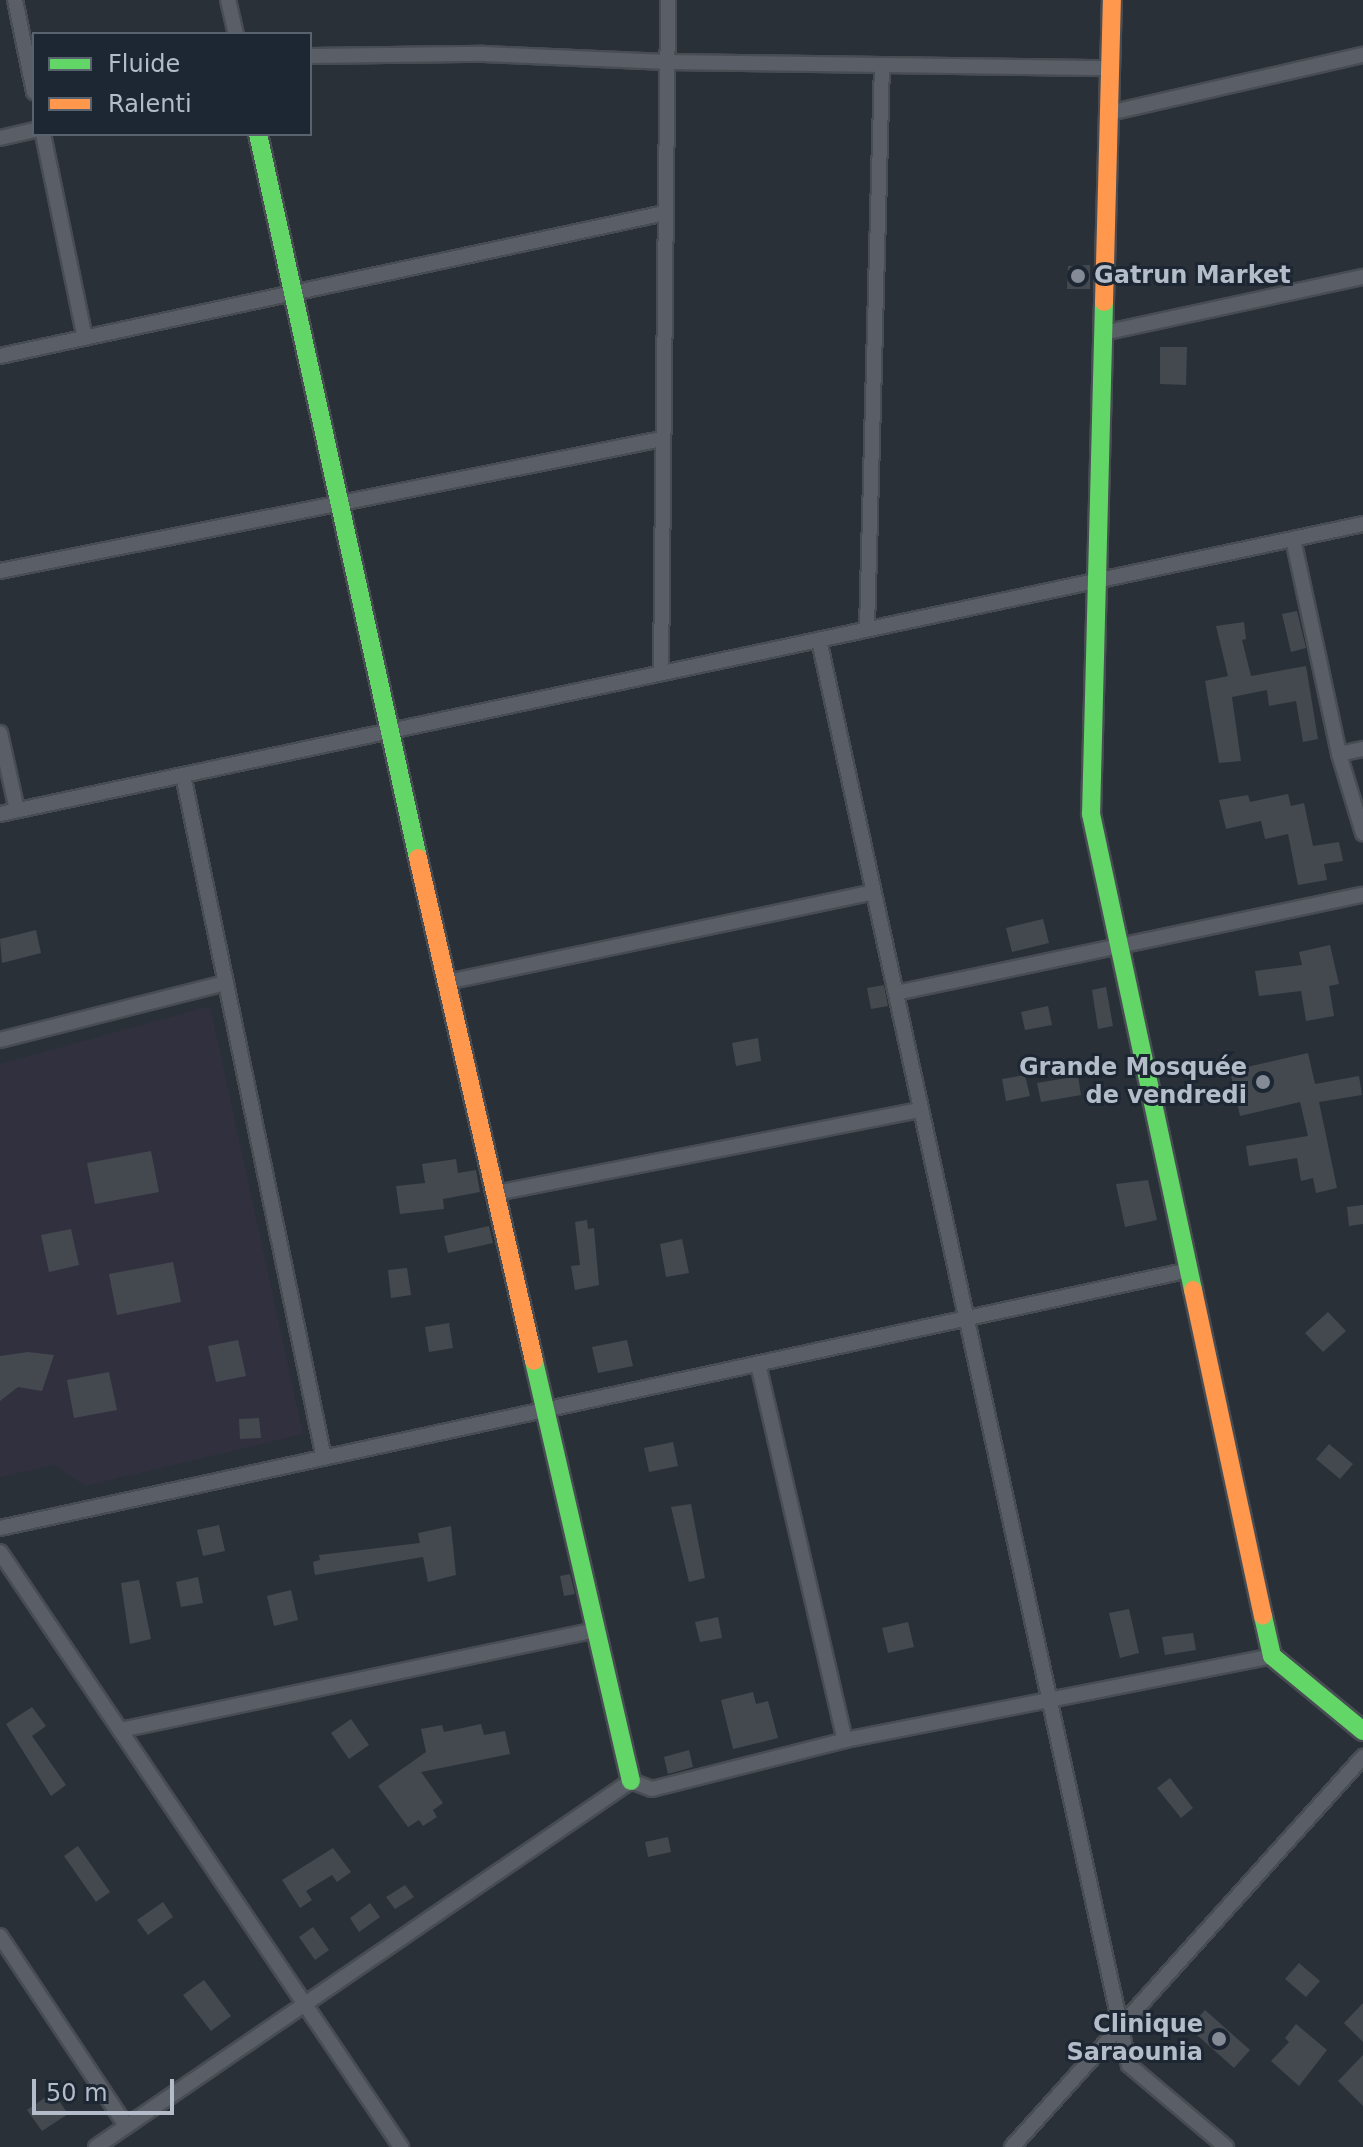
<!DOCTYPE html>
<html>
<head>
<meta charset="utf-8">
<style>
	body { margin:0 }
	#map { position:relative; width:1363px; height:2147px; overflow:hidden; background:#2a3038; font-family:"DejaVu Sans",sans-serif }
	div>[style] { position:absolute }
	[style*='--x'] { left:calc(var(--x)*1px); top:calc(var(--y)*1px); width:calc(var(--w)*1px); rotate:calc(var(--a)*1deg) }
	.medical>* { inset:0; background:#31303e }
	.building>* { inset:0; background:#444950 }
	.roads { filter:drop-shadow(2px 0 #484c53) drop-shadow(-2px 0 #484c53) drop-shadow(0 2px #484c53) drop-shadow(0 -2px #484c53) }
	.street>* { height:14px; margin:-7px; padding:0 7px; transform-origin:7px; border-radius:7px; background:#5a5e66 }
	.fast>* { height:18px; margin:-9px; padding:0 9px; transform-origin:9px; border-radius:9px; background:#63d668 }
	.slow>* { height:18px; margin:-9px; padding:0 9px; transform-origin:9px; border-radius:9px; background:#ff974d }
	.dots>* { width:22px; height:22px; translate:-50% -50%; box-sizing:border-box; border:4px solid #1d2633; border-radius:50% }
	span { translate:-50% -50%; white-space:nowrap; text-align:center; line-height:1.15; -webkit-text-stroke:6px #1d2633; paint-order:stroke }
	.poi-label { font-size:24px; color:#b4bcc9; font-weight:700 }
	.left { translate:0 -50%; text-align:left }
	.right { translate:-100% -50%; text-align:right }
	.legend { position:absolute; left:32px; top:32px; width:280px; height:104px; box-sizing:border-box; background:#1d2633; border:2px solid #59626f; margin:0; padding:10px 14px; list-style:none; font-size:24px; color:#b4bcc9 }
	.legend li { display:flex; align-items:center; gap:16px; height:40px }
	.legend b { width:40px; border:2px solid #59626f }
	.scale { position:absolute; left:32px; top:2079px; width:142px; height:36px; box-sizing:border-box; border:4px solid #b4bcc9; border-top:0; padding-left:10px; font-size:24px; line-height:28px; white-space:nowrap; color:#b4bcc9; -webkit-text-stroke:6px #1d2633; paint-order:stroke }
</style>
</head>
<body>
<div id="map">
	<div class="medical">
		<div style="clip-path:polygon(210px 1006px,303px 1434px,85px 1486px,55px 1465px,0 1477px,0 1064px)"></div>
	</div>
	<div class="building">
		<div style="clip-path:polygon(1090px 265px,1090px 289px,1067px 289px,1068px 266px)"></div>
		<div style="clip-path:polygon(1160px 347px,1187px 347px,1186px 385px,1160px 384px)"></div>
		<div style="clip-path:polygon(1297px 611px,1306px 648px,1291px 652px,1282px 614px)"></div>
		<div style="clip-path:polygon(1244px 622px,1246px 639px,1242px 640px,1251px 676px,1306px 666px,1318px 739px,1303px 742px,1296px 701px,1269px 706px,1267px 690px,1232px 697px,1241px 761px,1219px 763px,1205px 681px,1228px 676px,1216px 626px)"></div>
		<div style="clip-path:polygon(1288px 794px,1291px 806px,1304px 803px,1313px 846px,1339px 842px,1343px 861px,1324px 864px,1327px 880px,1298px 885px,1288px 834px,1265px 839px,1261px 821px,1226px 829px,1219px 800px,1248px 795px,1250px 802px)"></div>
		<div style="clip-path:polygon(1043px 919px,1049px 943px,1012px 952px,1006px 928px)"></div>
		<div style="clip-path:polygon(36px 930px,41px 953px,2px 963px,0 939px)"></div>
		<div style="clip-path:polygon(1330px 945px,1339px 984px,1329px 986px,1334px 1016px,1306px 1021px,1301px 991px,1259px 996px,1255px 971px,1302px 965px,1299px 952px)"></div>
		<div style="clip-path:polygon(884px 985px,888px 1006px,871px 1009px,867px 988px)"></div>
		<div style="clip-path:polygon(1106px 987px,1113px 1026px,1098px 1029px,1092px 990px)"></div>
		<div style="clip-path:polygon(1048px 1006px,1052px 1025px,1025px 1030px,1021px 1012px)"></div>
		<div style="clip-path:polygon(758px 1038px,761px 1061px,736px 1066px,732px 1043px)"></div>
		<div style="clip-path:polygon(1308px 1053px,1315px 1084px,1359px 1076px,1362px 1095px,1319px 1102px,1337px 1188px,1316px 1193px,1313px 1178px,1301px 1181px,1297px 1158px,1249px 1166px,1246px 1146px,1308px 1136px,1300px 1102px,1240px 1116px,1230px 1071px)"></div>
		<div style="clip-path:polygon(1025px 1075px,1030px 1096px,1006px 1101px,1002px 1079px)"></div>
		<div style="clip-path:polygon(1078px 1076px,1081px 1095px,1041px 1102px,1037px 1083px)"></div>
		<div style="clip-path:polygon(151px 1151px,159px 1192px,95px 1204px,87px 1163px)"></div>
		<div style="clip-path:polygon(456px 1159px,458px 1173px,476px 1170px,480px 1192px,443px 1199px,444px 1209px,400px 1214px,396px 1186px,425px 1183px,422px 1164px)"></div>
		<div style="clip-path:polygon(1148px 1180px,1157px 1220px,1125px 1227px,1116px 1184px)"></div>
		<div style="clip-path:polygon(1363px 1205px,1363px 1224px,1349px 1226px,1347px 1207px)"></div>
		<div style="clip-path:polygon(587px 1220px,588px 1229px,594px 1228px,599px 1285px,575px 1290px,571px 1266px,580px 1265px,575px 1222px)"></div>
		<div style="clip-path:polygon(489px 1226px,493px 1243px,448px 1253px,444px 1236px)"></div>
		<div style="clip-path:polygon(71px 1229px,79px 1265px,49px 1272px,41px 1235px)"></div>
		<div style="clip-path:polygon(682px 1239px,689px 1273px,666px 1277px,660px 1244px)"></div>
		<div style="clip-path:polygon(173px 1262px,181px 1302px,117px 1315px,109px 1274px)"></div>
		<div style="clip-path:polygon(407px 1268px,411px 1295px,391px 1298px,388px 1270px)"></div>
		<div style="clip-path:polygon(1328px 1312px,1346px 1331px,1323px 1352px,1305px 1333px)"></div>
		<div style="clip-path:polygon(449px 1323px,453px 1348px,429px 1352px,425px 1327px)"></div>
		<div style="clip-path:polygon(238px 1340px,246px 1376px,216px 1382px,208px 1346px)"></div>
		<div style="clip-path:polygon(627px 1340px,633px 1366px,598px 1373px,592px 1347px)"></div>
		<div style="clip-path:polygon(28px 1352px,54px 1355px,42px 1391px,18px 1387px,0 1401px,0 1356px)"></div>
		<div style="clip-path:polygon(109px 1372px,117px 1410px,74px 1418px,67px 1380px)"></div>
		<div style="clip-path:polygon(259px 1418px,261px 1438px,240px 1439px,239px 1419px)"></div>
		<div style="clip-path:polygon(673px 1442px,678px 1466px,649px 1472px,644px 1448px)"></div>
		<div style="clip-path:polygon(1329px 1444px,1353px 1464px,1340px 1479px,1316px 1459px)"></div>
		<div style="clip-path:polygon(691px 1504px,705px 1578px,689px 1582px,671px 1507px)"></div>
		<div style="clip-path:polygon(219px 1525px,225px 1551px,203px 1556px,197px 1530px)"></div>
		<div style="clip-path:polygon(451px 1526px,456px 1575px,428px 1582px,423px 1557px,315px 1575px,313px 1562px,320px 1560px,319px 1555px,420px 1543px,418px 1533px)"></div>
		<div style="clip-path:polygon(570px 1574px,575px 1594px,564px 1596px,560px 1576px)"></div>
		<div style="clip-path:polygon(198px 1577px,203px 1603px,181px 1607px,176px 1582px)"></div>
		<div style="clip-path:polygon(139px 1580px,151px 1639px,130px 1644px,121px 1583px)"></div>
		<div style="clip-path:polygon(291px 1590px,298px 1620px,274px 1626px,267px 1596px)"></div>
		<div style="clip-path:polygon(1129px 1609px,1139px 1653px,1120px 1658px,1109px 1613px)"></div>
		<div style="clip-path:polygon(718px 1617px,722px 1638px,700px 1642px,695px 1622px)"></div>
		<div style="clip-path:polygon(908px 1622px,914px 1647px,888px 1653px,882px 1628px)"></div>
		<div style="clip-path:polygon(1193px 1633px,1196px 1650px,1165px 1655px,1162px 1637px)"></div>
		<div style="clip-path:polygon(753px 1692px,756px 1704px,768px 1701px,778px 1738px,733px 1749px,721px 1700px)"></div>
		<div style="clip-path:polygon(32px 1707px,46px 1726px,32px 1736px,66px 1785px,51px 1796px,6px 1724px)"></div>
		<div style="clip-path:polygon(351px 1719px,369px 1745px,349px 1759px,331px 1733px)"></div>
		<div style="clip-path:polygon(481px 1724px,484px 1735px,505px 1731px,510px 1754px,421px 1772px,443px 1803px,433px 1810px,437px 1817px,423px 1826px,419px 1820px,408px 1827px,378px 1786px,426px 1752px,421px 1729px,442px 1725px,444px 1732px)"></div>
		<div style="clip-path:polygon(689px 1750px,693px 1767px,668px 1774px,664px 1757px)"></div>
		<div style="clip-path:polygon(1170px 1778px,1193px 1808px,1181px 1818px,1157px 1788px)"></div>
		<div style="clip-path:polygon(668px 1837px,671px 1852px,648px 1857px,645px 1842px)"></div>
		<div style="clip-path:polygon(78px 1846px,110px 1892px,96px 1902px,64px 1856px)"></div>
		<div style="clip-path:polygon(333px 1848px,351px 1872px,337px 1882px,332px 1875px,306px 1891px,312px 1900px,300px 1908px,282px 1880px)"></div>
		<div style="clip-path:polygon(405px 1885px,414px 1897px,395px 1909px,386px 1897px)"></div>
		<div style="clip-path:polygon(163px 1902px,173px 1917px,148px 1935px,137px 1920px)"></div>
		<div style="clip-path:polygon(370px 1903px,380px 1917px,359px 1932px,350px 1918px)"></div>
		<div style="clip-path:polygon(313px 1927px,329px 1950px,315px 1960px,299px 1937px)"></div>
		<div style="clip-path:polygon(1299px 1963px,1320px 1981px,1306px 1997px,1285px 1979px)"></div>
		<div style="clip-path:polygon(204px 1980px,231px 2016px,211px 2031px,183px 1995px)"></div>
		<div style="clip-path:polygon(1363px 2003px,1363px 2042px,1344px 2023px)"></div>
		<div style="clip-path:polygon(1205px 2010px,1250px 2050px,1234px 2068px,1189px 2028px)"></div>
		<div style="clip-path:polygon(1296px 2024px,1327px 2050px,1299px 2086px,1271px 2061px,1289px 2042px,1285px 2038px)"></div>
		<div style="clip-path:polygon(1363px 2055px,1363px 2106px,1338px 2081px)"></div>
		<div style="clip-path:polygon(53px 2092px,68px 2114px,42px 2131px,27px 2110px)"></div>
	</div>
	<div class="roads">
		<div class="street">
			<div style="--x:15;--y:0;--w:94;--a:78.3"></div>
			<div style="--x:228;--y:0;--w:35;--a:77"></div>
			<div style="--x:310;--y:56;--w:174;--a:-0.7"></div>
			<div style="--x:484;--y:54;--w:183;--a:2.5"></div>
			<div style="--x:667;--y:62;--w:443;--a:0.8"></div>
			<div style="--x:1109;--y:113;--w:261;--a:-12.9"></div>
			<div style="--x:43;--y:134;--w:208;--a:78.4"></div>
			<div style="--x:0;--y:138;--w:35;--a:-13"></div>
			<div style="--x:1103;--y:333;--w:266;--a:-12.2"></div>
			<div style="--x:0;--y:356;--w:680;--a:-12.14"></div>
			<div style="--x:1293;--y:539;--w:220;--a:77.9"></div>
			<div style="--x:1339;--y:754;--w:83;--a:73.1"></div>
			<div style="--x:0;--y:571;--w:675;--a:-11.28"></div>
			<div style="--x:867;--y:629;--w:564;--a:-88.48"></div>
			<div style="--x:819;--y:640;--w:1458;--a:77.73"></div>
			<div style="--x:1129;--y:2065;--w:127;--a:40.2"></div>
			<div style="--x:661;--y:673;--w:673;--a:-89.4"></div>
			<div style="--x:0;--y:733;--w:79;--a:77.6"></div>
			<div style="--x:1339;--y:754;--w:25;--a:-12"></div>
			<div style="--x:183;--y:775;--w:697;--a:78.34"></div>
			<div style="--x:0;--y:814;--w:1394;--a:-12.01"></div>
			<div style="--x:447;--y:982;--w:436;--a:-11.9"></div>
			<div style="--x:896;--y:993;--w:477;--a:-11.9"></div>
			<div style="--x:0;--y:1040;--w:233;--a:-14.2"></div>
			<div style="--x:496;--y:1193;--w:433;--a:-11.1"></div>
			<div style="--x:758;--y:1364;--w:386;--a:77"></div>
			<div style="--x:0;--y:1528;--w:1217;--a:-12.24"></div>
			<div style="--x:0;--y:1552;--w:718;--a:56.02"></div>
			<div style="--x:121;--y:1730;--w:485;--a:-11.9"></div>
			<div style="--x:0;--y:1936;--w:228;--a:56.4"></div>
			<div style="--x:96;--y:2147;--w:648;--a:-34.38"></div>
			<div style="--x:631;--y:1781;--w:22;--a:21"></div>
			<div style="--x:652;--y:1789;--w:199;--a:-14.2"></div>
			<div style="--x:845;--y:1740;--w:435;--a:-11.1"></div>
			<div style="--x:1012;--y:2147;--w:525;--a:-48.01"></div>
		</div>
		<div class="fast">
			<div style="--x:258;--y:134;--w:741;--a:77.54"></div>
			<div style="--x:1104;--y:302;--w:512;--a:91.45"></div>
			<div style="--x:1091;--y:814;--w:487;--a:77.9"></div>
			<div style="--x:534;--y:1361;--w:431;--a:77"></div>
			<div style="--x:1263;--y:1616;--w:41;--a:77.3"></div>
			<div style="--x:1272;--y:1656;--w:118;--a:39.5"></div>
		</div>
		<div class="slow">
			<div style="--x:1104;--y:302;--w:302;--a:-88.5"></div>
			<div style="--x:418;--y:858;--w:516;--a:77.01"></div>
			<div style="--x:1193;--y:1290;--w:333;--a:77.9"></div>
		</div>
	</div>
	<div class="dots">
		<div style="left:1078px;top:276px;background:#848b96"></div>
		<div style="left:1263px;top:1082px;background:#848b96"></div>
		<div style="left:1219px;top:2039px;background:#848b96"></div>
	</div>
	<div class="poi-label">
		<span class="left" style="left:1094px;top:276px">Gatrun Market</span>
		<span class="right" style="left:1247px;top:1082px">Grande Mosquée<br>de vendredi</span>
		<span class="right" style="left:1203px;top:2039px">Clinique<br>Saraounia</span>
	</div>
	<ul class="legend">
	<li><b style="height:10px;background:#63d668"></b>Fluide</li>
	<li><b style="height:10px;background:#ff974d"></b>Ralenti</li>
	</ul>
	<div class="scale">50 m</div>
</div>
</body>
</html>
